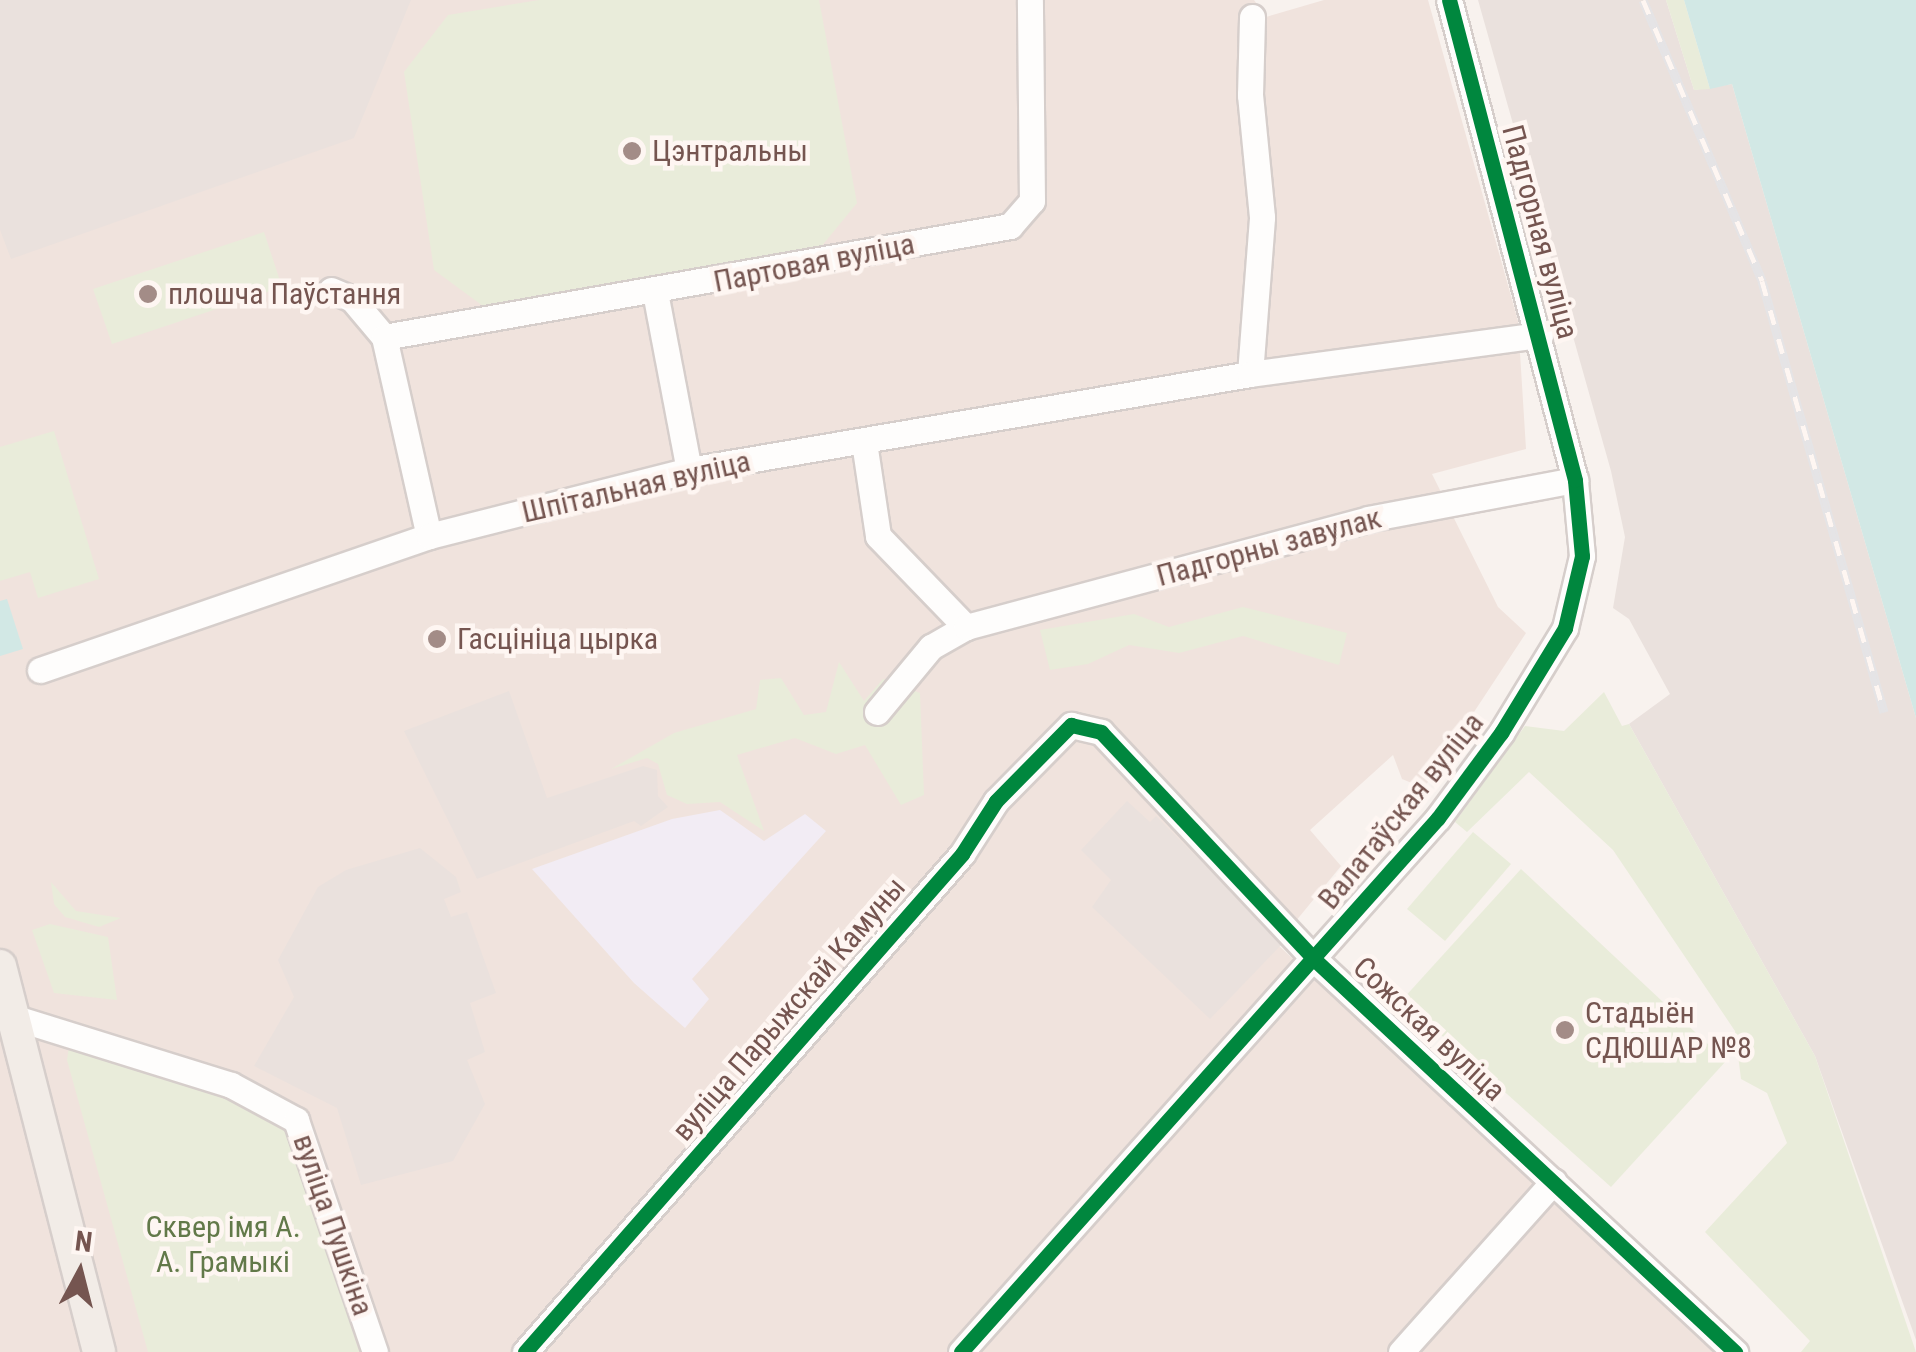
<!DOCTYPE html>
<html>
<head>
<meta charset="utf-8">
<style>
	body { margin:0 }
	#map { position:relative; width:1916px; height:1352px; overflow:hidden; background:#f8f2ee; font-family:"Roboto Condensed",sans-serif }
	div>[style] { position:absolute }
	[style*='--x'] { left:calc(var(--x)*1px); top:calc(var(--y)*1px); width:calc(var(--w)*1px); rotate:calc(var(--a)*1deg) }
	.residential>* { inset:0; background:#f0e3dd }
	.industrial>* { inset:0; background:#eae1dd }
	.education>* { inset:0; background:#f2ecf4 }
	.green>* { inset:0; background:#e9ecda }
	.water>* { inset:0; background:#d2e8e5 }
	.roads { filter:drop-shadow(2px 0 #d6cecb) drop-shadow(-2px 0 #d6cecb) drop-shadow(0 2px #d6cecb) drop-shadow(0 -2px #d6cecb) }
	.minor>* { height:25px; margin:-12.5px; padding:0 12.5px; transform-origin:12.5px; border-radius:12.5px; background:#fefdfc }
	.major>* { height:32px; margin:-16px; padding:0 16px; transform-origin:16px; border-radius:16px; background:#f2ece7 }
	.rail>* { height:9px; margin-top:-4.5px; transform-origin:0; background:repeating-linear-gradient(90deg,#fef6f2 0 15px,#e5e4e6 0 30px); box-sizing:border-box; border-block:2px solid #e5e4e6 }
	.cycleway>* { height:15px; margin:-7.5px; padding:0 7.5px; transform-origin:7.5px; border-radius:7.5px; background:#00873e }
	.dots>* { width:28px; height:28px; translate:-50% -50%; box-sizing:border-box; border:5px solid #fef6f2; border-radius:50% }
	span { translate:-50% -50%; white-space:nowrap; text-align:center; line-height:1.15; -webkit-text-stroke:9px #fef6f2; paint-order:stroke }
	.poi-label { font-size:30px; color:#755550 }
	.left { translate:0 -50%; text-align:left }
	.street-label { font-size:30px; color:#755550 }
	.park-label { font-size:30px; color:#627949 }
	.north { position:absolute; left:30px; top:1222px; width:100px; height:100px; -webkit-text-stroke:8px #fef6f2; paint-order:stroke; rotate:7deg; font-size:28px; font-weight:700; line-height:40px; text-align:center; color:#755550 }
	.north::after { content:''; display:block; margin:auto; width:35px; height:45px; background:#755550; clip-path:polygon(50% 0,100% 100%,50% 72%,0 100%) }
</style>
</head>
<body>
<div id="map">
	<div class="residential">
		<div style="clip-path:polygon(0 0,1254px 0,1266px 17px,1324px 0,1428px 0,1518px 321px,1526px 449px,1432px 474px,1498px 607px,1526px 633px,1424px 788px,1402px 779px,1393px 755px,1310px 830px,1341px 866px,1277px 944px,1713px 1352px,0 1352px)"></div>
	</div>
	<div class="industrial">
		<div style="clip-path:polygon(0 0,411px 0,354px 138px,11px 259px,0 230px)"></div>
		<div style="clip-path:polygon(1478px 0,1666px 0,1694px 90px,1732px 84px,1916px 718px,1916px 1340px,1815px 1056px,1629px 724px,1670px 694px,1629px 619px,1613px 608px,1625px 537px,1611px 471px)"></div>
		<div style="clip-path:polygon(509px 691px,547px 798px,643px 766px,657px 770px,658px 796px,668px 807px,641px 826px,634px 821px,477px 879px,404px 731px)"></div>
		<div style="clip-path:polygon(1127px 801px,1150px 822px,1156px 816px,1283px 943px,1210px 1019px,1092px 907px,1111px 880px,1081px 850px)"></div>
		<div style="clip-path:polygon(420px 848px,456px 877px,461px 892px,444px 899px,451px 917px,467px 912px,496px 993px,470px 1003px,485px 1052px,467px 1060px,485px 1104px,453px 1161px,361px 1185px,337px 1108px,254px 1066px,294px 997px,278px 960px,318px 887px,346px 870px)"></div>
	</div>
	<div class="education">
		<div style="clip-path:polygon(720px 810px,764px 841px,805px 814px,826px 831px,692px 979px,709px 999px,685px 1028px,634px 983px,532px 869px,672px 819px)"></div>
	</div>
	<div class="green">
		<div style="clip-path:polygon(539px 0,819px 0,857px 203px,816px 253px,487px 309px,434px 270px,404px 72px,448px 15px)"></div>
		<div style="clip-path:polygon(1666px 0,1684px 0,1710px 89px,1694px 90px)"></div>
		<div style="clip-path:polygon(264px 232px,282px 287px,112px 344px,93px 289px)"></div>
		<div style="clip-path:polygon(54px 431px,99px 579px,38px 598px,30px 572px,0 581px,0 447px)"></div>
		<div style="clip-path:polygon(1243px 607px,1347px 633px,1339px 665px,1243px 636px,1179px 653px,1129px 645px,1088px 664px,1050px 670px,1040px 630px,1134px 614px,1169px 627px)"></div>
		<div style="clip-path:polygon(839px 662px,864px 701px,883px 679px,920px 693px,924px 795px,901px 805px,865px 745px,836px 754px,795px 738px,737px 755px,764px 831px,720px 802px,687px 804px,667px 795px,658px 764px,647px 758px,611px 769px,674px 733px,756px 709px,760px 680px,781px 678px,804px 715px,826px 712px)"></div>
		<div style="clip-path:polygon(1604px 692px,1622px 726px,1629px 724px,1815px 1056px,1916px 1352px,1801px 1352px,1810px 1341px,1705px 1232px,1787px 1143px,1767px 1093px,1741px 1079px,1735px 1031px,1613px 850px,1529px 772px,1467px 832px,1455px 822px,1525px 726px,1564px 731px)"></div>
		<div style="clip-path:polygon(1473px 832px,1511px 864px,1445px 941px,1407px 909px)"></div>
		<div style="clip-path:polygon(1521px 869px,1726px 1061px,1611px 1187px,1402px 1000px)"></div>
		<div style="clip-path:polygon(51px 882px,76px 911px,121px 918px,99px 927px,65px 917px,54px 904px)"></div>
		<div style="clip-path:polygon(50px 924px,108px 937px,117px 1000px,54px 993px,32px 930px)"></div>
		<div style="clip-path:polygon(70px 1039px,274px 1116px,295px 1133px,359px 1352px,148px 1352px,67px 1060px)"></div>
	</div>
	<div class="water">
		<div style="clip-path:polygon(1684px 0,1916px 0,1916px 718px,1732px 84px,1710px 89px)"></div>
		<div style="clip-path:polygon(7px 599px,23px 649px,0 656px,0 601px)"></div>
	</div>
	<div class="roads">
		<div class="minor">
			<div style="--x:331;--y:290;--w:23;--a:23"></div>
			<div style="--x:352;--y:299;--w:50;--a:49.9"></div>
			<div style="--x:655;--y:292;--w:181;--a:79.2"></div>
			<div style="--x:384;--y:337;--w:636;--a:-10.05"></div>
			<div style="--x:1010;--y:226;--w:33;--a:-49"></div>
			<div style="--x:1032;--y:201;--w:201;--a:-90.6"></div>
			<div style="--x:384;--y:337;--w:204;--a:77.3"></div>
			<div style="--x:1250;--y:374;--w:157;--a:-85.6"></div>
			<div style="--x:1262;--y:217;--w:123;--a:-95.6"></div>
			<div style="--x:1250;--y:95;--w:78;--a:-88.5"></div>
			<div style="--x:864;--y:442;--w:95;--a:81.5"></div>
			<div style="--x:878;--y:536;--w:127;--a:46"></div>
			<div style="--x:40;--y:670;--w:411;--a:-19"></div>
			<div style="--x:429;--y:536;--w:268;--a:-14.2"></div>
			<div style="--x:689;--y:470;--w:569;--a:-9.71"></div>
			<div style="--x:1250;--y:374;--w:293;--a:-7.7"></div>
			<div style="--x:877;--y:712;--w:85;--a:-50.3"></div>
			<div style="--x:931;--y:647;--w:40;--a:-29.7"></div>
			<div style="--x:966;--y:627;--w:416;--a:-15"></div>
			<div style="--x:1368;--y:519;--w:211;--a:-10.7"></div>
			<div style="--x:0;--y:1013;--w:242;--a:17.3"></div>
			<div style="--x:231;--y:1085;--w:74;--a:28.3"></div>
			<div style="--x:296;--y:1120;--w:245;--a:71.2"></div>
			<div style="--x:525;--y:1352;--w:663;--a:-48.73"></div>
			<div style="--x:962;--y:854;--w:63;--a:-57.3"></div>
			<div style="--x:996;--y:801;--w:107;--a:-45.4"></div>
			<div style="--x:1071;--y:725;--w:31;--a:13"></div>
			<div style="--x:1101;--y:732;--w:313;--a:46.8"></div>
			<div style="--x:1315;--y:960;--w:575;--a:43.03"></div>
			<div style="--x:961;--y:1352;--w:716;--a:-48.23"></div>
			<div style="--x:1438;--y:818;--w:106;--a:-53.5"></div>
			<div style="--x:1501;--y:733;--w:123;--a:-58.6"></div>
			<div style="--x:1565;--y:628;--w:74;--a:-76.7"></div>
			<div style="--x:1582;--y:556;--w:76;--a:-95.3"></div>
			<div style="--x:1575;--y:480;--w:496;--a:-104.7"></div>
			<div style="--x:1401;--y:1352;--w:229;--a:-48.2"></div>
		</div>
		<div class="major">
			<div style="--x:0;--y:966;--w:398;--a:75.6"></div>
		</div>
	</div>
	<div class="rail">
		<div style="--x:1643;--y:0;--w:305;--a:67"></div>
		<div style="--x:1762;--y:281;--w:448;--a:74.2"></div>
	</div>
	<div class="cycleway">
		<div style="--x:525;--y:1352;--w:663;--a:-48.73"></div>
		<div style="--x:962;--y:854;--w:63;--a:-57.3"></div>
		<div style="--x:996;--y:801;--w:107;--a:-45.4"></div>
		<div style="--x:1071;--y:725;--w:31;--a:13"></div>
		<div style="--x:1101;--y:732;--w:313;--a:46.8"></div>
		<div style="--x:1315;--y:960;--w:575;--a:43.03"></div>
		<div style="--x:961;--y:1352;--w:716;--a:-48.23"></div>
		<div style="--x:1438;--y:818;--w:106;--a:-53.5"></div>
		<div style="--x:1501;--y:733;--w:123;--a:-58.6"></div>
		<div style="--x:1565;--y:628;--w:74;--a:-76.7"></div>
		<div style="--x:1582;--y:556;--w:76;--a:-95.3"></div>
		<div style="--x:1575;--y:480;--w:496;--a:-104.7"></div>
	</div>
	<div class="dots">
		<div style="left:632px;top:151px;background:#a38c87"></div>
		<div style="left:148px;top:294px;background:#a38c87"></div>
		<div style="left:437px;top:639px;background:#a38c87"></div>
		<div style="left:1565px;top:1030px;background:#a38c87"></div>
	</div>
	<div class="poi-label">
		<span class="left" style="left:652px;top:151px">Цэнтральны</span>
		<span class="left" style="left:168px;top:294px">плошча Паўстання</span>
		<span class="left" style="left:457px;top:639px">Гасцініца цырка</span>
		<span class="left" style="left:1585px;top:1030px">Стадыён<br>СДЮШАР №8</span>
	</div>
	<div class="street-label">
		<span style="left:1540px;top:232px;rotate:75deg">Падгорная вуліца</span>
		<span style="left:814px;top:263px;rotate:-11deg">Партовая вуліца</span>
		<span style="left:636px;top:487px;rotate:-13deg">Шпітальная вуліца</span>
		<span style="left:1269px;top:547px;rotate:-15deg">Падгорны завулак</span>
		<span style="left:1401px;top:811px;rotate:-51deg">Валатаўская вуліца</span>
		<span style="left:789px;top:1009px;rotate:-49deg">вуліца Парыжскай Камуны</span>
		<span style="left:1429px;top:1029px;rotate:43deg">Сожская вуліца</span>
		<span style="left:333px;top:1225px;rotate:71deg">вуліца Пушкіна</span>
	</div>
	<div class="park-label">
		<span style="left:223px;top:1244px">Сквер імя А.<br>А. Грамыкі</span>
	</div>
	<div class="north">N</div>
</div>
</body>
</html>
